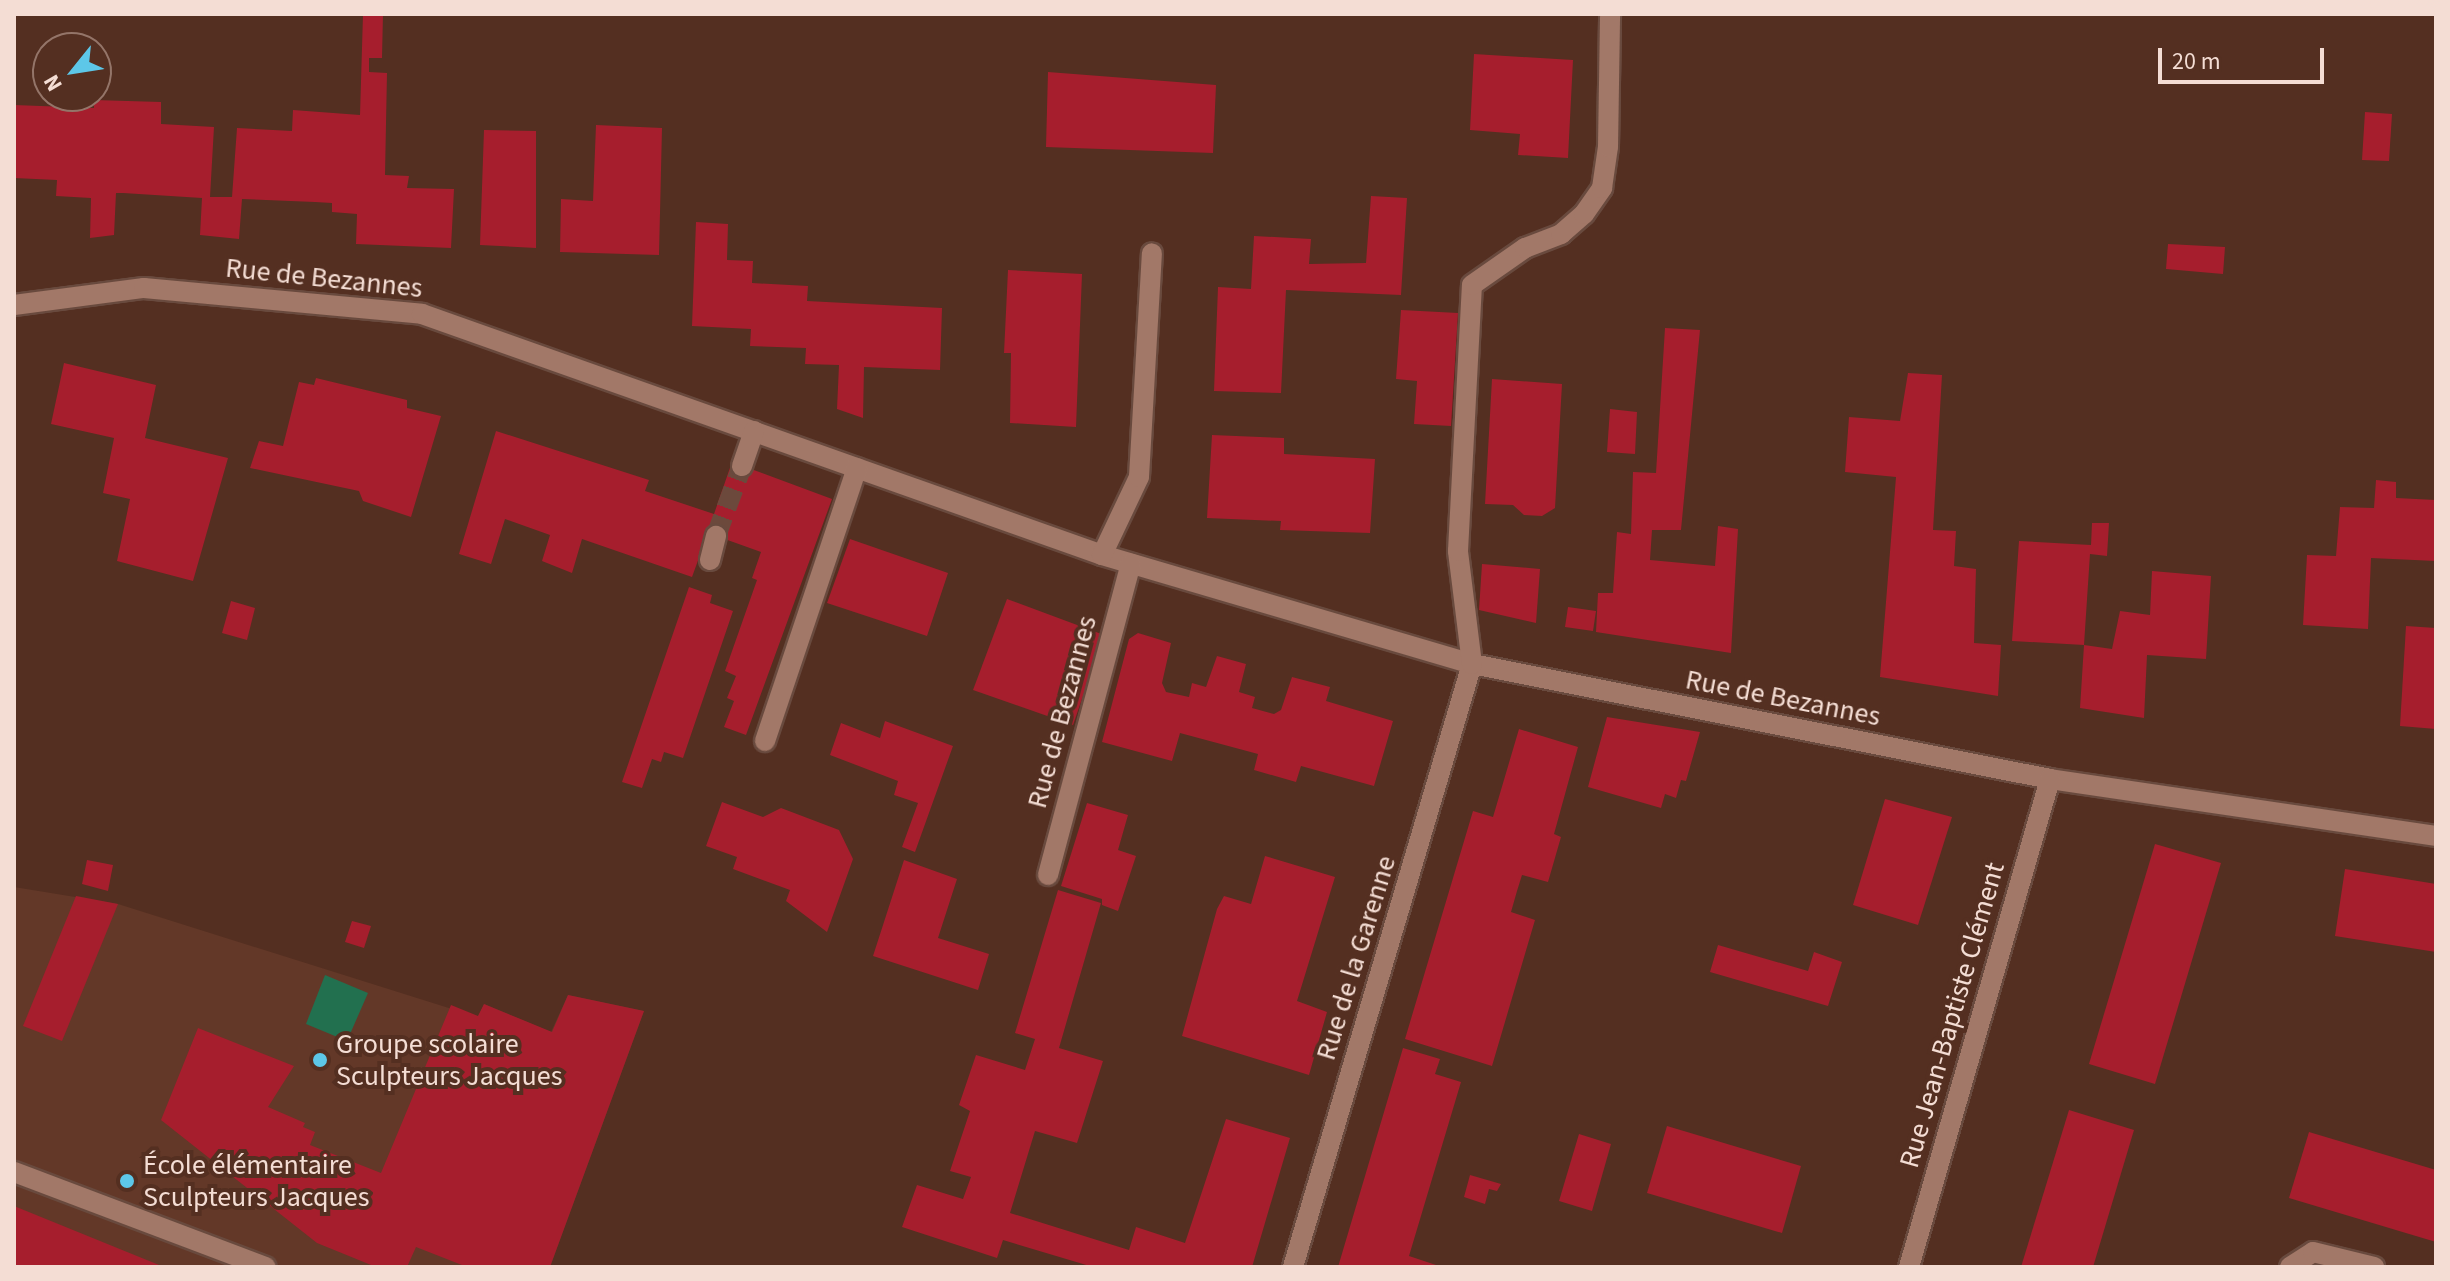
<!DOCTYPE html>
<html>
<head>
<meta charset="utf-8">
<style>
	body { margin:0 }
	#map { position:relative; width:2450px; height:1281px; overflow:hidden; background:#542f21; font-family:"Source Sans 3",sans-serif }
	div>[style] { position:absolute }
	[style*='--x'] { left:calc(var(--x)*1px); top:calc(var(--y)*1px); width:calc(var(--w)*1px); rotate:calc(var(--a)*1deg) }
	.built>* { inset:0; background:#633828 }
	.green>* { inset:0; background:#22704f }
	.building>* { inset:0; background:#a61e2d }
	.minor-tunnel>* { height:20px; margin-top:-10px; transform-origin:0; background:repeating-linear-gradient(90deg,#6c493c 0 20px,transparent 0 30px) }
	.roads { filter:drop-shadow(2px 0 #694a3e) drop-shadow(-2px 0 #694a3e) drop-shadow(0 2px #694a3e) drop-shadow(0 -2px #694a3e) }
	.minor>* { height:20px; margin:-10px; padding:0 10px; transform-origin:10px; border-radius:10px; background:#a27868 }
	.dots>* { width:22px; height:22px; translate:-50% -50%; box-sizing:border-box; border:4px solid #542f21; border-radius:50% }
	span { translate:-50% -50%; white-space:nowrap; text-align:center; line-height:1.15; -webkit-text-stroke:8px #542f21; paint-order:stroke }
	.street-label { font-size:28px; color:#f4ddd4 }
	.poi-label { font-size:28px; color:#f4ddd4 }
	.left { translate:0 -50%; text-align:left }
	.frame { position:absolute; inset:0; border:16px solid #f4ddd4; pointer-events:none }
	.north { position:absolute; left:32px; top:32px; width:80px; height:80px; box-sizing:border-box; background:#542f21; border:2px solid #947569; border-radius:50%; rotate:240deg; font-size:22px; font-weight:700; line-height:32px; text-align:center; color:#f4ddd4 }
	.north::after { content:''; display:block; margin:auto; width:28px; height:36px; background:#5dc7e8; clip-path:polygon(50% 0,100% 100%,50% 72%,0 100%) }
	.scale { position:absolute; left:2158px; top:48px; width:166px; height:36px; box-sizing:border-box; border:4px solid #f4ddd4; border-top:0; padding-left:10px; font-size:24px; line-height:28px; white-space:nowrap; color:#f4ddd4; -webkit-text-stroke:6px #542f21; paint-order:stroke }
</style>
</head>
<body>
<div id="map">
	<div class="built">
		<div style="clip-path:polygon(14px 887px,118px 904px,471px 1015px,478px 1016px,484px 1004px,551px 1032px,568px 995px,644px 1011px,550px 1267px,14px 1267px)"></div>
	</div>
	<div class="green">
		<div style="clip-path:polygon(325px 975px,368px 993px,347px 1041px,306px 1024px)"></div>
	</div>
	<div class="building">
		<div style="clip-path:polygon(363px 14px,383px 14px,382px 58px,369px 58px,369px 72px,387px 73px,385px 175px,409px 176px,407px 188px,454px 189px,451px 248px,356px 244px,357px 214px,332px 212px,332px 203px,315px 202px,242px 199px,239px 239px,200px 235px,202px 198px,123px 193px,116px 193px,114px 235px,90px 238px,91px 198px,56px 196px,57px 180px,14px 178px,14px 105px,94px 108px,94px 100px,161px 102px,161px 124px,214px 127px,210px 197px,232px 197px,237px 128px,292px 131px,293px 110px,360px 115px)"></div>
		<div style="clip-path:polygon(1474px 54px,1573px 60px,1568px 158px,1518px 155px,1520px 134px,1470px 130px)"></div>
		<div style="clip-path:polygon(1048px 72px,1216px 85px,1213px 153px,1046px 147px)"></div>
		<div style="clip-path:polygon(2365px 112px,2392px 114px,2389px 161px,2362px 160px)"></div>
		<div style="clip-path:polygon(596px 125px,662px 128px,659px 255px,560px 252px,561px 199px,593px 201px)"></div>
		<div style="clip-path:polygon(484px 130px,536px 131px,536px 248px,480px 245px)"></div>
		<div style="clip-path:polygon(1371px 196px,1407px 198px,1401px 295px,1286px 290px,1281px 393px,1214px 391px,1218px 287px,1251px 289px,1254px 236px,1311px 239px,1309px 264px,1366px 263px)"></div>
		<div style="clip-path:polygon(696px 222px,728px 224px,727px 260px,753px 261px,752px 283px,808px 286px,807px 301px,942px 308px,940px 370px,864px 367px,863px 418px,837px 409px,839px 365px,805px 364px,806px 348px,750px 346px,751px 329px,692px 326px)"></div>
		<div style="clip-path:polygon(2168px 244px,2225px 247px,2223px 274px,2166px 269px)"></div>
		<div style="clip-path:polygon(1008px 270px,1082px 274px,1076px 427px,1010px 423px,1011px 353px,1004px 353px)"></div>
		<div style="clip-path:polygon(1401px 310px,1458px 313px,1451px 426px,1414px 424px,1417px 381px,1396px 379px)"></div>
		<div style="clip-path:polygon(1665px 328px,1700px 330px,1681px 530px,1652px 530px,1650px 560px,1715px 566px,1718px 526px,1738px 529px,1731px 653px,1596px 632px,1598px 593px,1613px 593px,1617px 532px,1631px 534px,1633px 472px,1656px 473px)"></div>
		<div style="clip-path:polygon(64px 363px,156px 385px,145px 438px,228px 458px,193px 581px,117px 561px,130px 499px,103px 493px,114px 438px,51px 424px)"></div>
		<div style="clip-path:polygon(1908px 373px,1942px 375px,1933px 530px,1956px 531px,1954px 566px,1976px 569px,1974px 643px,2001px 645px,1998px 696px,1880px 677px,1896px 477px,1845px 472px,1849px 417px,1900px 421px)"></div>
		<div style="clip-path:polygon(316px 378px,407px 400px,407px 408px,441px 416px,411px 517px,363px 501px,359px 491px,250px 468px,259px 441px,283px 446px,299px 382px,314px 385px)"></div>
		<div style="clip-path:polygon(1492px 379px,1562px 384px,1555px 508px,1542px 516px,1524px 515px,1513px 505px,1485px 504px)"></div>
		<div style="clip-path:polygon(1610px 409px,1637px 412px,1635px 454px,1607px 452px)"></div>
		<div style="clip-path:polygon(496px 431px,649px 480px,645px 491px,714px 514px,732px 462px,832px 499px,746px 735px,724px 727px,734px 701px,727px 698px,736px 676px,725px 671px,757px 580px,752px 578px,761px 552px,708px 533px,692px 577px,582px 539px,572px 573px,542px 561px,550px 535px,505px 519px,491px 564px,459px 554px)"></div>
		<div style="clip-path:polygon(1212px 435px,1284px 438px,1284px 454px,1375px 459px,1370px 533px,1280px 530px,1281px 521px,1207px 518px)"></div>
		<div style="clip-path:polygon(2376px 480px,2396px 482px,2396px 498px,2436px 500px,2436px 561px,2371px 558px,2368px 629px,2303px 625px,2307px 555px,2336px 556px,2340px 507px,2374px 508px)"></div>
		<div style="clip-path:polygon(2092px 523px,2109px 523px,2107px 556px,2090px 554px,2084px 645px,2012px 641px,2019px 541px,2091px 545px)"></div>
		<div style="clip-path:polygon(850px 539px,948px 573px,927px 636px,827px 603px)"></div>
		<div style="clip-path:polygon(1482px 564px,1540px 569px,1536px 623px,1479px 610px)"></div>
		<div style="clip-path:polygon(2152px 571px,2211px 576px,2206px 659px,2147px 655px,2144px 718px,2080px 708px,2084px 645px,2112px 649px,2120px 611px,2150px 615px)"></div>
		<div style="clip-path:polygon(689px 587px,712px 595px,710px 603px,733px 611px,683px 758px,664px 752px,661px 762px,652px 759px,642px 788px,622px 782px)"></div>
		<div style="clip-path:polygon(1007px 599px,1104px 635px,1073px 725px,973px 690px)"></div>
		<div style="clip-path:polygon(231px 601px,255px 608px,247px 640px,222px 633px)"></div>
		<div style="clip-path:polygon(1568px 607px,1596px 611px,1593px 631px,1565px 627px)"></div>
		<div style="clip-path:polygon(2406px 626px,2436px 628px,2436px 729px,2400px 726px)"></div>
		<div style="clip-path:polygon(1138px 633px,1171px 643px,1162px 683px,1166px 692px,1189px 697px,1192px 683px,1206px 687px,1217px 656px,1246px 664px,1239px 692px,1255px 697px,1252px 708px,1274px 714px,1281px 710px,1292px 677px,1330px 687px,1326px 701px,1393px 721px,1374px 786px,1301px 766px,1296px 782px,1254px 770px,1258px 754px,1180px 733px,1172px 761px,1102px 742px,1129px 639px)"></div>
		<div style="clip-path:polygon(1607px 717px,1700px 732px,1686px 781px,1681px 780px,1676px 798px,1665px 794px,1661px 808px,1588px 787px)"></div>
		<div style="clip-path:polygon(885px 721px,953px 746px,915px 852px,902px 847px,918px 803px,894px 795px,898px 781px,830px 755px,841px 723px,880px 738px)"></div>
		<div style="clip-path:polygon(1519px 729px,1578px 747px,1554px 834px,1561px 837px,1548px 882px,1522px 875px,1517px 891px,1511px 912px,1535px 920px,1492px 1066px,1405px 1039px,1473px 811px,1493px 817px)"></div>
		<div style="clip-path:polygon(1885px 799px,1952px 817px,1918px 925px,1853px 905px)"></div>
		<div style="clip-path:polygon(722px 802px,763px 817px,781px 808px,839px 830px,853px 859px,827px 932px,786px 901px,790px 890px,733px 869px,737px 857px,706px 846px)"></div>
		<div style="clip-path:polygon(1087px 803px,1128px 815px,1118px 850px,1136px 856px,1118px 911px,1102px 905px,1102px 899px,1061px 886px)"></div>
		<div style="clip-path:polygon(2155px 844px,2221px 863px,2155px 1084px,2089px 1064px)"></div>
		<div style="clip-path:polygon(1265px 856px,1335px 877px,1297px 1001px,1327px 1012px,1309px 1075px,1182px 1036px,1217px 909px,1224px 896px,1251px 904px)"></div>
		<div style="clip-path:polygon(87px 860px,113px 865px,108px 891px,82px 884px)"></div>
		<div style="clip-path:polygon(904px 860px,957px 879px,938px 938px,989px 954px,978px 990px,873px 956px)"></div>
		<div style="clip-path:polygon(2345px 869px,2436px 884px,2436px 952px,2335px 936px)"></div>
		<div style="clip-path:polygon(1058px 890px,1101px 903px,1059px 1048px,1103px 1061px,1077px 1143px,1035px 1131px,1010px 1213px,1129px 1250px,1136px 1227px,1185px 1243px,1226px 1119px,1290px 1138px,1252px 1267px,1093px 1267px,1003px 1240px,997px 1258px,902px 1227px,917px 1185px,963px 1199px,971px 1177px,950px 1171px,970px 1111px,959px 1105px,976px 1055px,1025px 1070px,1035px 1039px,1015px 1033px)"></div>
		<div style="clip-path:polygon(76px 896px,118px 904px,62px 1041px,23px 1026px)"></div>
		<div style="clip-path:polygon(352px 921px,371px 926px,364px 948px,345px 942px)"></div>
		<div style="clip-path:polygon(1718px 945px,1808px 971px,1814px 952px,1842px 962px,1828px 1006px,1710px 972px)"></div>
		<div style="clip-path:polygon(568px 995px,644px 1011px,550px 1267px,467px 1267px,416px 1247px,407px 1267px,376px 1267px,317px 1243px,161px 1120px,198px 1028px,294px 1066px,268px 1107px,305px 1123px,303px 1127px,315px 1132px,310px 1145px,381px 1173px,451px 1005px,478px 1016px,484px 1004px,552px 1032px)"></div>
		<div style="clip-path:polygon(1403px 1048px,1440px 1059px,1435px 1074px,1461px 1082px,1409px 1256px,1442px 1267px,1338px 1267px)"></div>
		<div style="clip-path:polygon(2069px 1110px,2134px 1130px,2093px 1267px,2021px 1267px)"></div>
		<div style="clip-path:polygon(1667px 1126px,1801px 1166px,1782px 1233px,1647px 1193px)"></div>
		<div style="clip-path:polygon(2309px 1132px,2436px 1170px,2436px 1242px,2289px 1198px)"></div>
		<div style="clip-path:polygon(1579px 1134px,1611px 1144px,1592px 1211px,1559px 1201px)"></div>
		<div style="clip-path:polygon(1470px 1175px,1501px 1184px,1497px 1191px,1489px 1189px,1485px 1204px,1464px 1197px)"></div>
		<div style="clip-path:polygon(14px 1206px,164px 1267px,14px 1267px)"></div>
	</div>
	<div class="minor-tunnel">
		<div style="--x:716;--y:536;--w:75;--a:-69.6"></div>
	</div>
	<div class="roads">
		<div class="minor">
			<div style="--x:14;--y:305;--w:131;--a:-7.5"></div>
			<div style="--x:144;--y:288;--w:279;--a:5.3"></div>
			<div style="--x:422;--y:314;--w:721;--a:19.51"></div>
			<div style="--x:1102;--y:555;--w:386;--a:16.4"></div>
			<div style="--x:1472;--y:664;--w:589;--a:11.25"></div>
			<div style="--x:2050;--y:779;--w:390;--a:8.4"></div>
			<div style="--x:742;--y:466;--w:37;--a:-71"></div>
			<div style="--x:1102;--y:555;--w:86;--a:-64.6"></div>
			<div style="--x:1139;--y:477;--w:224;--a:-86.7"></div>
			<div style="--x:710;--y:560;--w:25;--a:-76"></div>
			<div style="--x:765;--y:741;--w:288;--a:-71.4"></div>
			<div style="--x:1048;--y:875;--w:322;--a:-75.1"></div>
			<div style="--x:14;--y:1172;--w:269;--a:20.7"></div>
			<div style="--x:1293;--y:1267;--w:629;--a:-73.47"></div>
			<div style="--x:1472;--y:664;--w:114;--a:-97.1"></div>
			<div style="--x:1458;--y:551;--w:266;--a:-87"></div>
			<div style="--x:1472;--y:285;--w:65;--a:-34.9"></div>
			<div style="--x:1525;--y:248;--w:39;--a:-21"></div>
			<div style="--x:1561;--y:234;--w:30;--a:-41"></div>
			<div style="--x:1584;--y:214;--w:32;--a:-55"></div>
			<div style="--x:1602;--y:188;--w:41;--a:-81.7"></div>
			<div style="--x:1608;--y:147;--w:133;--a:-89.1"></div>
			<div style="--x:1909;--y:1267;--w:508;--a:-73.88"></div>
			<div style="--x:2290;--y:1267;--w:27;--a:-33"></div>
			<div style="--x:2313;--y:1252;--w:63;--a:13.8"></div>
		</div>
	</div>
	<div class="dots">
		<div style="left:320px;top:1060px;background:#5dc7e8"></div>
		<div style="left:127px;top:1181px;background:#5dc7e8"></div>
	</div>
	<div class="street-label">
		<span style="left:324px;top:278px;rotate:6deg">Rue de Bezannes</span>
		<span style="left:1783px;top:698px;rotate:11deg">Rue de Bezannes</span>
		<span style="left:1062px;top:712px;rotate:-75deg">Rue de Bezannes</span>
		<span style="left:1356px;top:958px;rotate:-73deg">Rue de la Garenne</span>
		<span style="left:1952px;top:1015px;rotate:-74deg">Rue Jean-Baptiste Clément</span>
	</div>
	<div class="poi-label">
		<span class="left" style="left:336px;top:1060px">Groupe scolaire<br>Sculpteurs Jacques</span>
		<span class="left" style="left:143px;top:1181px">École élémentaire<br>Sculpteurs Jacques</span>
	</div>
	<div class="frame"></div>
	<div class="north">N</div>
	<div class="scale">20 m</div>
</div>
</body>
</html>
